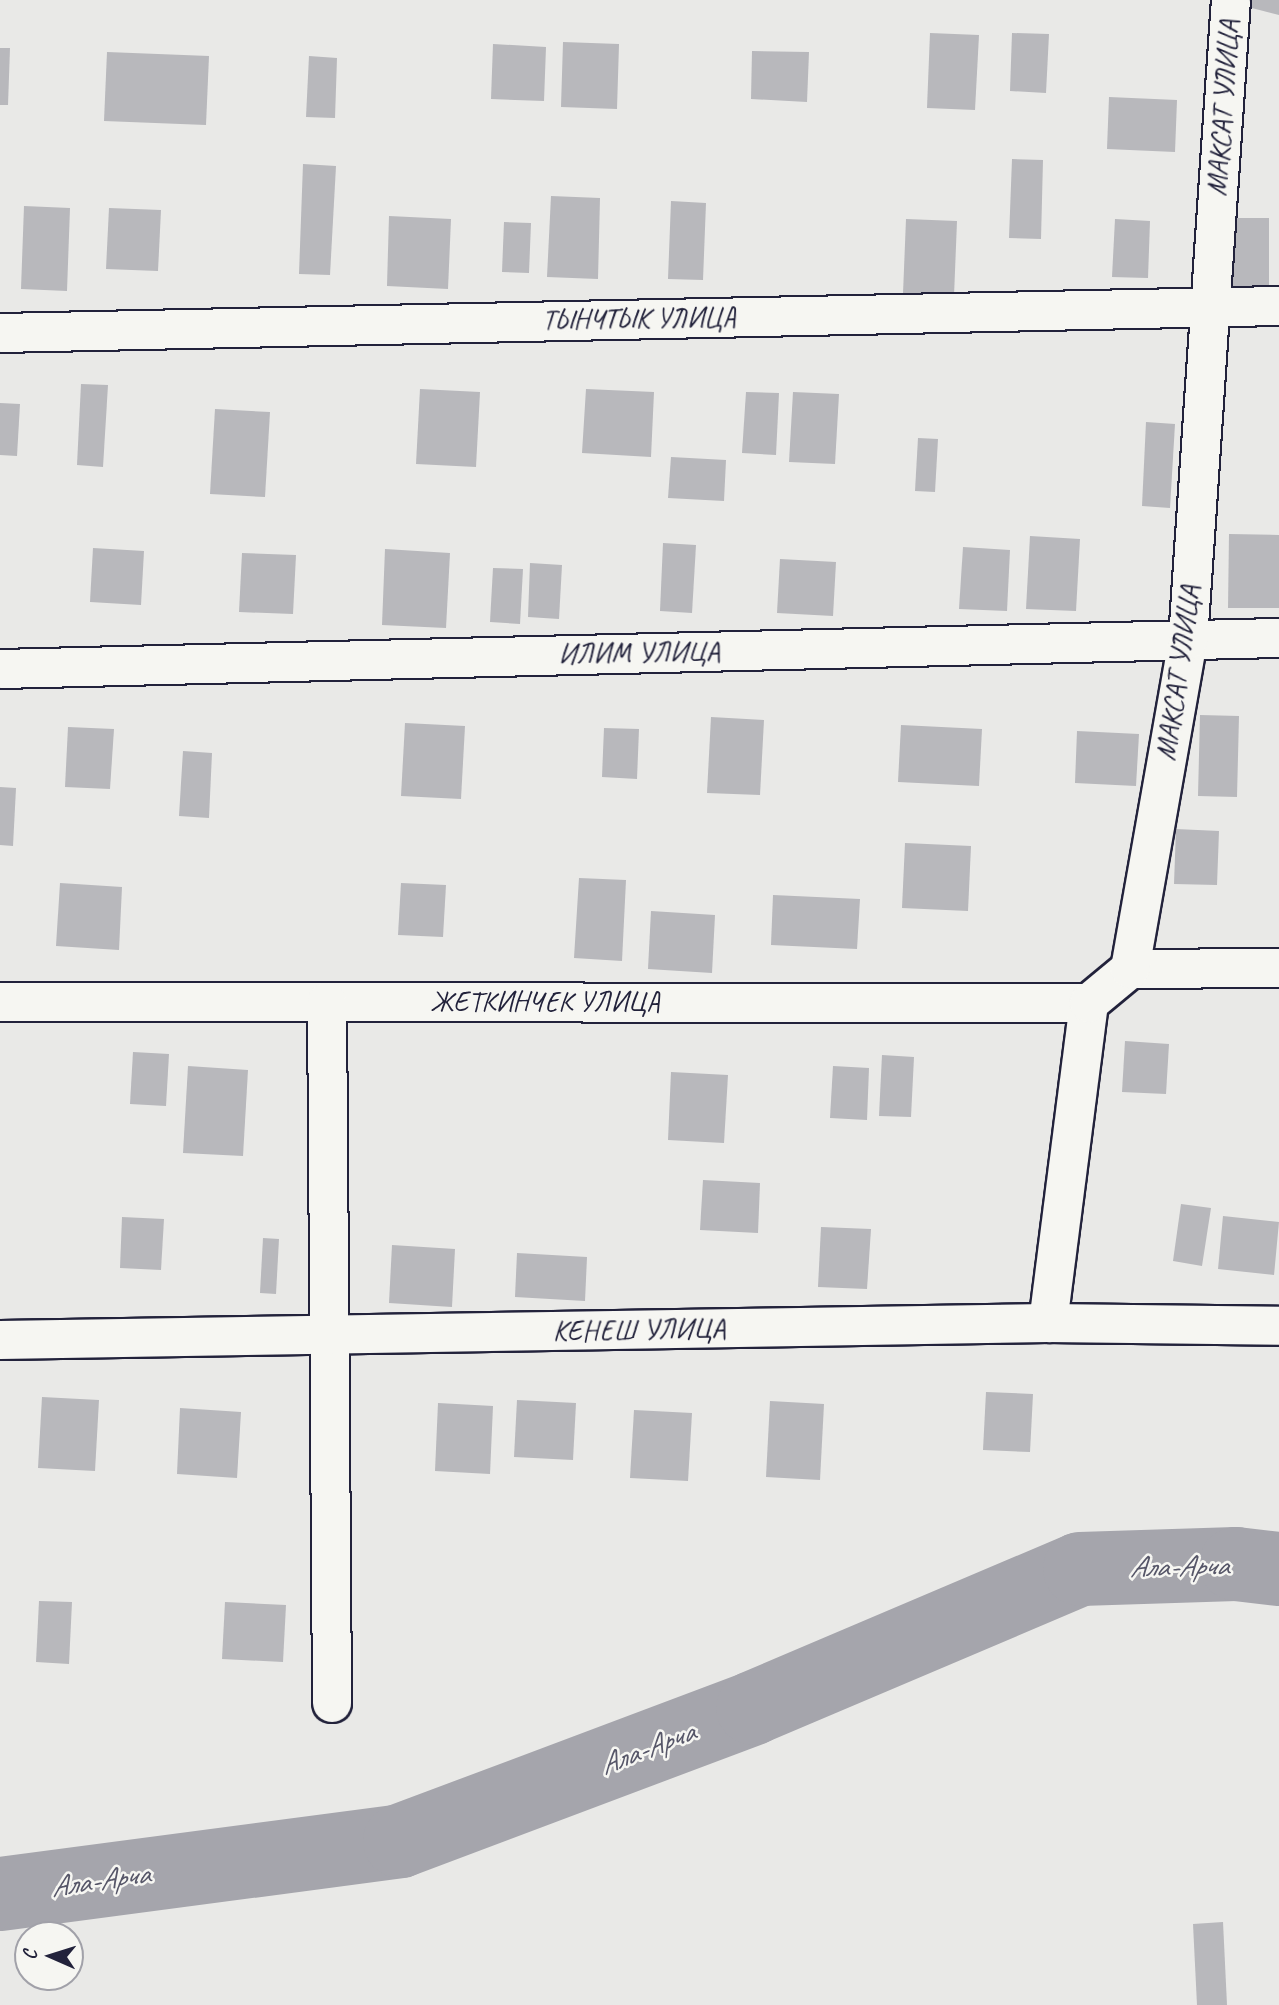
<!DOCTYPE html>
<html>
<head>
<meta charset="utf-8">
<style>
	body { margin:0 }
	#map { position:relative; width:1279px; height:2005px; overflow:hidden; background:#e9e9e7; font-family:Caveat,sans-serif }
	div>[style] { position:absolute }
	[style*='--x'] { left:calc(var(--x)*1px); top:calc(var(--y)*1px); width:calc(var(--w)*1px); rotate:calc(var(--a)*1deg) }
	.river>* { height:74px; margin:-37px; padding:0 37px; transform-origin:37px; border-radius:37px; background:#a5a5ac }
	.building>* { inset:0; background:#b8b8bc }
	.roads { filter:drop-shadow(2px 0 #22223b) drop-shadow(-2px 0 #22223b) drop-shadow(0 2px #22223b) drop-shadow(0 -2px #22223b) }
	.minor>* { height:38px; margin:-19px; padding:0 19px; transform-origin:19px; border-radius:19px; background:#f6f6f2 }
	span { translate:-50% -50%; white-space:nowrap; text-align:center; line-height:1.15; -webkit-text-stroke:5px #f6f6f2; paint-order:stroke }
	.street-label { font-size:28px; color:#22223b }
	.water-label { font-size:30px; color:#565668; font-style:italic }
	.north { position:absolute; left:14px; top:1921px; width:70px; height:70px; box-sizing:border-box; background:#f6f6f2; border:2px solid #a1a1a9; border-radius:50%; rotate:273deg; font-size:19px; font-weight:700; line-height:28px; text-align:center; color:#22223b }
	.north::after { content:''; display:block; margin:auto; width:24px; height:32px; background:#22223b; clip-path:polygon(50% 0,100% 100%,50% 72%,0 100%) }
</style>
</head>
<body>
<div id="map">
	<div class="river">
		<div style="--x:0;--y:1894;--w:403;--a:-7.5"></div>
		<div style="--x:400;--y:1841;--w:377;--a:-20.6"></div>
		<div style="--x:753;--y:1708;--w:355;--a:-23"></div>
		<div style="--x:1080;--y:1569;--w:156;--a:-1.8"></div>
		<div style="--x:1236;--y:1564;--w:43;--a:6.6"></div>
	</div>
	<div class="building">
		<div style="clip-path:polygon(1250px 0,1279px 0,1279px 15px,1248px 7px)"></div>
		<div style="clip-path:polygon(930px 33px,979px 35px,975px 110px,927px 108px)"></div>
		<div style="clip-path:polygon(1012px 33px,1049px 34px,1046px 93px,1010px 91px)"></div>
		<div style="clip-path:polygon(563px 42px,619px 44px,617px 109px,561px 107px)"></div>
		<div style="clip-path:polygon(493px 44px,546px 47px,544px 101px,491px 99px)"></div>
		<div style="clip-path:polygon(0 48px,10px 48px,8px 105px,0 105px)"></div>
		<div style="clip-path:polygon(752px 51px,809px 52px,807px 102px,751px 99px)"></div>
		<div style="clip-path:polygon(107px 52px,209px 56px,206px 125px,104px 121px)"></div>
		<div style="clip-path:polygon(309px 56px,337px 58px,335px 118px,306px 117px)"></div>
		<div style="clip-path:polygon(1109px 97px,1177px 100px,1175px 152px,1107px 149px)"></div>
		<div style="clip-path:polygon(1012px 159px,1043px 160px,1041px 239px,1009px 238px)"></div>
		<div style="clip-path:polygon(303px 164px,336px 166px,330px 275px,299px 274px)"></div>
		<div style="clip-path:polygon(551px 196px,600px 198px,598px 279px,547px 277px)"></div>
		<div style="clip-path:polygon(671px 201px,706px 203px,703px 280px,668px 279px)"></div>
		<div style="clip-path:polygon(24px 206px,70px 208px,67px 291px,21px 289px)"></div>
		<div style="clip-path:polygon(109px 208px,161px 210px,158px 271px,106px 269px)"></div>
		<div style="clip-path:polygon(389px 216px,451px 219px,448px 289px,387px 286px)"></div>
		<div style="clip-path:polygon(1228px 218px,1269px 218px,1269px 294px,1227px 294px)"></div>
		<div style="clip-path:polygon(906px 219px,957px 221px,954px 296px,903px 294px)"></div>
		<div style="clip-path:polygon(1115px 219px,1150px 221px,1148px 278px,1112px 277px)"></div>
		<div style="clip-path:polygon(504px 222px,531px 223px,529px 273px,502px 272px)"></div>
		<div style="clip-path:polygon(81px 384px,108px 385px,103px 467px,77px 465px)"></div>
		<div style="clip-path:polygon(420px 389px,480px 392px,476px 467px,416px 464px)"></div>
		<div style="clip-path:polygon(586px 389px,654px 392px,651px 457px,582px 453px)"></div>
		<div style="clip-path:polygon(746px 392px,779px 393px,776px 455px,742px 453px)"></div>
		<div style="clip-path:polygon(793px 392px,839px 394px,835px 464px,789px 462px)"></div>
		<div style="clip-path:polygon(0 403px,20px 404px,17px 456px,0 455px)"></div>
		<div style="clip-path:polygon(215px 409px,270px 412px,265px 497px,210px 494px)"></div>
		<div style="clip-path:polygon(1146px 422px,1175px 424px,1170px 508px,1142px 506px)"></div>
		<div style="clip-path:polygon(918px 438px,938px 439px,935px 492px,915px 491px)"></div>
		<div style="clip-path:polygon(671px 457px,726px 460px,724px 501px,668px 498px)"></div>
		<div style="clip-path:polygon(1229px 534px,1279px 535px,1279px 608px,1228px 608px)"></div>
		<div style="clip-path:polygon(1030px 536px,1080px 539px,1076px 611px,1026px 609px)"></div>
		<div style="clip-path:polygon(663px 543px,696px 545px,692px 613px,660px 611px)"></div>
		<div style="clip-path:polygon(963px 547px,1010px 550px,1007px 611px,959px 609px)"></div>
		<div style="clip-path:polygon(93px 548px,144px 551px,141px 605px,90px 602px)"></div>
		<div style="clip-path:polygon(385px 549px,450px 553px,446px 628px,382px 625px)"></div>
		<div style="clip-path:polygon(242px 553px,296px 555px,293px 614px,239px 612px)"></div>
		<div style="clip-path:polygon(780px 559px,836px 562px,833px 616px,777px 613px)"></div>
		<div style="clip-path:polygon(530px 563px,562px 565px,559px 619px,528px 617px)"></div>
		<div style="clip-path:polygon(493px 568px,523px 569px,520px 624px,490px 622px)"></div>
		<div style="clip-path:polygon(1200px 715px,1239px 716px,1237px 797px,1198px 796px)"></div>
		<div style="clip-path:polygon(711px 717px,764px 720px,760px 795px,707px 793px)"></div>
		<div style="clip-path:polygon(405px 723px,465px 726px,461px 799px,401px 796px)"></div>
		<div style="clip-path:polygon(901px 725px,982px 729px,979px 786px,898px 782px)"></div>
		<div style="clip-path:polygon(68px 727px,114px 729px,110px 789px,65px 787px)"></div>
		<div style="clip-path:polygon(604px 728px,639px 729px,637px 779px,602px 777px)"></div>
		<div style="clip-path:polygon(1077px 731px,1139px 734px,1136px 786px,1075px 783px)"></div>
		<div style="clip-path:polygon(183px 751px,212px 753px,209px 818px,179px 816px)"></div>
		<div style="clip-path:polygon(0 787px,16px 788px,13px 846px,0 845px)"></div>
		<div style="clip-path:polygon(1176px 829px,1219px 831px,1217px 885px,1174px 884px)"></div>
		<div style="clip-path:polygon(905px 843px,971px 846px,968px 911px,902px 908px)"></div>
		<div style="clip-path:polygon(579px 878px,626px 880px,622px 961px,574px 958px)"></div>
		<div style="clip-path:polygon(60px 883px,122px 887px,119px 950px,56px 946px)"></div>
		<div style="clip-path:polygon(401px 883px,446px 885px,443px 937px,398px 935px)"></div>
		<div style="clip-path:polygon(773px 895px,860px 899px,857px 949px,771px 945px)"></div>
		<div style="clip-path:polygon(651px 911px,715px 915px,712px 973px,648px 969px)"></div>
		<div style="clip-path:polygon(1125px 1041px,1169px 1044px,1166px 1094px,1122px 1092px)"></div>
		<div style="clip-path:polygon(133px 1052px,169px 1054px,166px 1106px,130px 1104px)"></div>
		<div style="clip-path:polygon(882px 1055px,914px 1057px,911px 1117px,879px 1116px)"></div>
		<div style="clip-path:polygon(188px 1066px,248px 1070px,243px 1156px,183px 1153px)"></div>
		<div style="clip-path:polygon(833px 1066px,869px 1068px,867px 1120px,830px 1118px)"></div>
		<div style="clip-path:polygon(671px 1072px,728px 1075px,724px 1143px,668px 1140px)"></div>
		<div style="clip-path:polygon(703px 1180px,760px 1183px,758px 1233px,700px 1230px)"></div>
		<div style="clip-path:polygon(1181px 1204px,1211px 1208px,1202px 1266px,1173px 1261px)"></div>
		<div style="clip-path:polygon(1223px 1216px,1279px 1222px,1274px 1275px,1218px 1269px)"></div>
		<div style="clip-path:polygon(122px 1217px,164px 1219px,161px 1270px,120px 1268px)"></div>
		<div style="clip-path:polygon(821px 1227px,871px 1229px,867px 1289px,818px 1287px)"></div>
		<div style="clip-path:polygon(263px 1238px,279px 1239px,276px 1294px,260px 1293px)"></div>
		<div style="clip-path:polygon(392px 1245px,455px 1249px,452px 1307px,389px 1303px)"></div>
		<div style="clip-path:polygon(517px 1253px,587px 1257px,585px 1301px,515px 1297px)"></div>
		<div style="clip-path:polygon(986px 1392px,1033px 1394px,1030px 1452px,983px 1450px)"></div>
		<div style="clip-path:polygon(42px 1397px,99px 1400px,95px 1471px,38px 1468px)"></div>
		<div style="clip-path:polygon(517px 1400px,576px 1403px,573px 1460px,514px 1457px)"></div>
		<div style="clip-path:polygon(770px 1401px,824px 1404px,820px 1480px,766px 1477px)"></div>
		<div style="clip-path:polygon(438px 1403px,493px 1406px,490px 1474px,435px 1471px)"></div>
		<div style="clip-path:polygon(180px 1408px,241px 1412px,237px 1478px,177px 1474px)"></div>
		<div style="clip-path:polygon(634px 1410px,692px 1413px,688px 1481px,630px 1478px)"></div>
		<div style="clip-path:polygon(39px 1601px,72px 1602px,69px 1664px,36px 1662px)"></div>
		<div style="clip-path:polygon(225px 1602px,286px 1605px,283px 1662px,222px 1659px)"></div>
		<div style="clip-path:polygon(1223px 1922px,1227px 2005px,1197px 2005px,1193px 1924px)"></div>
	</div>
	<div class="roads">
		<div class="minor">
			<div style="--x:0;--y:333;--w:1279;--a:-1.21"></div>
			<div style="--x:0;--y:669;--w:1279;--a:-1.39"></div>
			<div style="--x:1130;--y:969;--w:149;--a:-0.4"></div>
			<div style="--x:0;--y:1002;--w:1089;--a:0.05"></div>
			<div style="--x:327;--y:1002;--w:701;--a:89.59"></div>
			<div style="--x:1048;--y:1323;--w:323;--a:-82.7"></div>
			<div style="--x:1089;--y:1003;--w:53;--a:-39.7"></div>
			<div style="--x:1130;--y:969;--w:334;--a:-80"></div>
			<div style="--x:1188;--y:640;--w:641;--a:-86.16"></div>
			<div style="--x:0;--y:1340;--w:1048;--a:-0.93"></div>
			<div style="--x:1048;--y:1323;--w:231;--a:0.7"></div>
		</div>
	</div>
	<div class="street-label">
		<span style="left:1223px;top:108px;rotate:-86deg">МАКСАТ УЛИЦА</span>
		<span style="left:639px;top:319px;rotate:-1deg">ТЫНЧТЫК УЛИЦА</span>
		<span style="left:639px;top:653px;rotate:-1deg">ИЛИМ УЛИЦА</span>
		<span style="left:1178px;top:673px;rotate:-82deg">МАКСАТ УЛИЦА</span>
		<span style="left:545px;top:1002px">ЖЕТКИНЧЕК УЛИЦА</span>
		<span style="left:639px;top:1330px;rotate:-1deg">КЕНЕШ УЛИЦА</span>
	</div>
	<div class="water-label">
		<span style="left:1179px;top:1566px;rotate:-1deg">Ала-Арча</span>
		<span style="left:647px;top:1748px;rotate:-21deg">Ала-Арча</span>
		<span style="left:100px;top:1880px;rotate:-8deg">Ала-Арча</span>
	</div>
	<div class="north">С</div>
</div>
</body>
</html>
